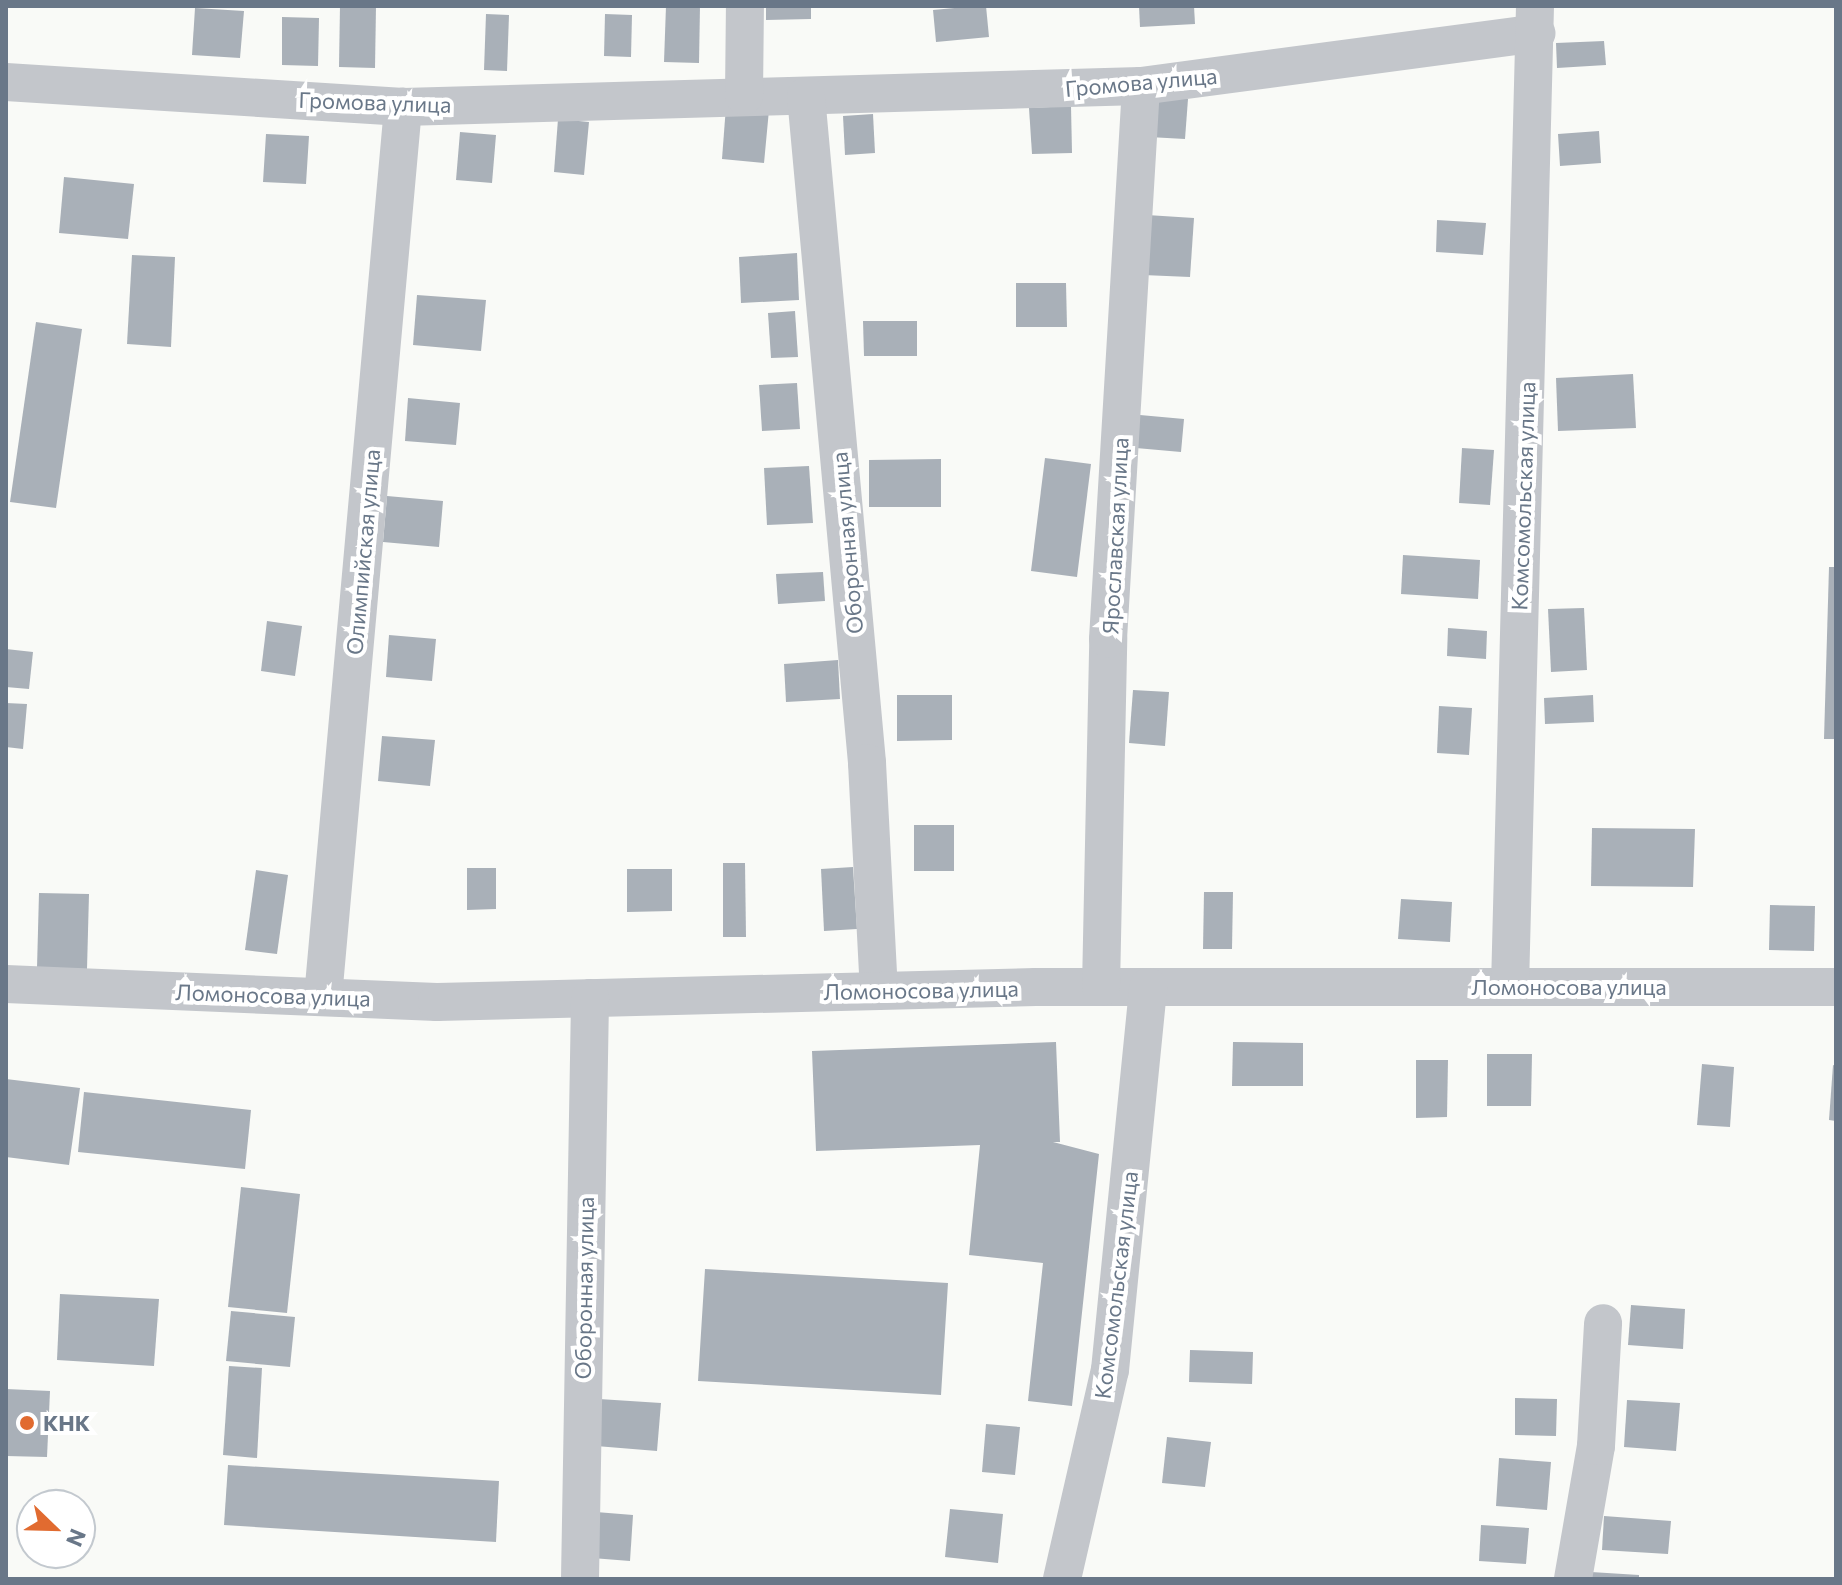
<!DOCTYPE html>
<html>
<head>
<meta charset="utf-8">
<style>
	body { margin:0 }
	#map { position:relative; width:1842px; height:1585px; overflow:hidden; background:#f9faf7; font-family:Commissioner,sans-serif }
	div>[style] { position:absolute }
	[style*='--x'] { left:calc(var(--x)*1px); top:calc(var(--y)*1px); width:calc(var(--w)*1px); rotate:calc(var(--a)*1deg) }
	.building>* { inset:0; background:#a9b0b8 }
	.minor>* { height:38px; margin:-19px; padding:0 19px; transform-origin:19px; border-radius:19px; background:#c3c6cb }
	.dots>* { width:22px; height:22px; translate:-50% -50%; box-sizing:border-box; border:4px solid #fff; border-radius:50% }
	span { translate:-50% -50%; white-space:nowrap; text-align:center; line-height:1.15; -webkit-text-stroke:8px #fff; paint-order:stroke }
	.street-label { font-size:22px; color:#697788 }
	.poi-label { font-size:22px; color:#697788; font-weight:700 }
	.left { translate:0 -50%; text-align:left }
	.frame { position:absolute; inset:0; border:8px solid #697788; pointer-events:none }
	.north { position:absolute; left:16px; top:1489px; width:80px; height:80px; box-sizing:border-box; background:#fff; border:2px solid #c3c9cf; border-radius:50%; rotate:113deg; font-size:22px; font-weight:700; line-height:32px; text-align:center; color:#697788 }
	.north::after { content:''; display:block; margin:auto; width:28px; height:36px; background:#e16b30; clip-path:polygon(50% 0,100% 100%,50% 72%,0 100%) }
</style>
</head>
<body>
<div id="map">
	<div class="building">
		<div style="clip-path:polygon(340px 6px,376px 6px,375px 68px,339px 67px)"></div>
		<div style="clip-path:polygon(666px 6px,700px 6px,699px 63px,664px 62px)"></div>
		<div style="clip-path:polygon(766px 6px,811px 6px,811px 19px,766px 20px)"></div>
		<div style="clip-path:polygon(976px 6px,986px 6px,989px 37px,936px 42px,933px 10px)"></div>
		<div style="clip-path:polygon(1139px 6px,1194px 6px,1195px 24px,1140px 27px)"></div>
		<div style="clip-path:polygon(195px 8px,244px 11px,240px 58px,192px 55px)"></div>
		<div style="clip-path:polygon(486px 14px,509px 15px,507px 71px,484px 70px)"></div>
		<div style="clip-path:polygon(605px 14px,632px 15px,631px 57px,604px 56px)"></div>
		<div style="clip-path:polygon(282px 17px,319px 18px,318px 66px,282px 65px)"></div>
		<div style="clip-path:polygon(1604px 41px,1606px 65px,1557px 68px,1556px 43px)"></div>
		<div style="clip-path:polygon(1152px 96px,1188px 99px,1185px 139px,1149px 137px)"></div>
		<div style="clip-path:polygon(726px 106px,769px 110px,764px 163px,722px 159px)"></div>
		<div style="clip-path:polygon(1071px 106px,1072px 153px,1032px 154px,1029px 108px)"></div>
		<div style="clip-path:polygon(873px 114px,875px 153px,845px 155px,843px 116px)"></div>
		<div style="clip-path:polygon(558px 119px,589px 122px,584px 175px,554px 172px)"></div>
		<div style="clip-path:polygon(1599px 131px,1601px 163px,1560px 166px,1558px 134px)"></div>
		<div style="clip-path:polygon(460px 132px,496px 135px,492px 183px,456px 180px)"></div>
		<div style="clip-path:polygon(266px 134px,309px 136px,306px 184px,263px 182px)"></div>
		<div style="clip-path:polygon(64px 177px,134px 184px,128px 239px,59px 233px)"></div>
		<div style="clip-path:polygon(1147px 215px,1194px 218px,1190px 277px,1143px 275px)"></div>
		<div style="clip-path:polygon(1437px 220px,1486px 223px,1483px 255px,1436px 252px)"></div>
		<div style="clip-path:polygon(797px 253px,799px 300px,741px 303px,739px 257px)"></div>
		<div style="clip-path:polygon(132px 255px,175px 257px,171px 347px,127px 344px)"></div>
		<div style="clip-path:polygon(1016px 283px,1066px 283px,1067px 327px,1016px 327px)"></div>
		<div style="clip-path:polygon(417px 295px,486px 300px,481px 351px,413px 345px)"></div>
		<div style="clip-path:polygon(795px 311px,798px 357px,771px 358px,768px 313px)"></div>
		<div style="clip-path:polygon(863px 321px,917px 321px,917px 356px,864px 356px)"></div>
		<div style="clip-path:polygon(36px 322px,82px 329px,56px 508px,10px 502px)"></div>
		<div style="clip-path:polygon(1633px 374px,1636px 428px,1558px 431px,1556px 378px)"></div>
		<div style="clip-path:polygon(797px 383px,800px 429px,762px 431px,759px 385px)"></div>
		<div style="clip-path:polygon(408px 398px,460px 403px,456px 445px,405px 441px)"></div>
		<div style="clip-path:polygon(1140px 415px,1184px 419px,1181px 452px,1136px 448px)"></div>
		<div style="clip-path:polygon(1462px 448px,1494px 450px,1490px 505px,1459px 503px)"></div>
		<div style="clip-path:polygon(1045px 458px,1091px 464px,1077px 577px,1031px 571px)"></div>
		<div style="clip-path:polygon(941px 459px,941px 507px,869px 507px,869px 460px)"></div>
		<div style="clip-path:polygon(809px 466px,813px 523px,767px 525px,764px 468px)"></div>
		<div style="clip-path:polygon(387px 496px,443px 501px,439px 547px,383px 542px)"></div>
		<div style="clip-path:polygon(1403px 555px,1480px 560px,1478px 599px,1401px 594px)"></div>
		<div style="clip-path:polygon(1829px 567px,1836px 567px,1836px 739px,1824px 739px)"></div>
		<div style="clip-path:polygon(823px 572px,825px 601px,778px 604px,776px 574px)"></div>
		<div style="clip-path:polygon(1584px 608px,1587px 670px,1551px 672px,1548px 609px)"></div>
		<div style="clip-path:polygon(267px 621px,302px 626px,295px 676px,261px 671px)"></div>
		<div style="clip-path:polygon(1448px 628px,1487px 631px,1486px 659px,1447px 656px)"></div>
		<div style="clip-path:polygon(389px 635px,436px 639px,432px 681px,386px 677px)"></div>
		<div style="clip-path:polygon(6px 649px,33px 652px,29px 689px,6px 687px)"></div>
		<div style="clip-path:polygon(838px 660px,840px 699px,786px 702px,784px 664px)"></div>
		<div style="clip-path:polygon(1133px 690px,1169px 692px,1165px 746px,1129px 743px)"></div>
		<div style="clip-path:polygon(897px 695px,952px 695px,952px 740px,897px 741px)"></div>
		<div style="clip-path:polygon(1593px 695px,1594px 722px,1545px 724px,1544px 698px)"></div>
		<div style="clip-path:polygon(6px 703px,27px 704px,23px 749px,6px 747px)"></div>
		<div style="clip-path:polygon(1439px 706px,1472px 708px,1469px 755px,1437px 753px)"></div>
		<div style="clip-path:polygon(382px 736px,435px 740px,430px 786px,378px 781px)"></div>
		<div style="clip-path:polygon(914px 825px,954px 825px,954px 871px,914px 871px)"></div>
		<div style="clip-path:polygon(1592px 828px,1695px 829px,1693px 887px,1591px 886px)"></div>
		<div style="clip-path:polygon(723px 863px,745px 863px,746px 937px,723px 937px)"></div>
		<div style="clip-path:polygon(853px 867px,857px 929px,824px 931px,821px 869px)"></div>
		<div style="clip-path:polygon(467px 868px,496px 868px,496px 909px,467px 910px)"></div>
		<div style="clip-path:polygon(627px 869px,672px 869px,672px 911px,627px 912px)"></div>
		<div style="clip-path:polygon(256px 870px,288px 875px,277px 954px,245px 950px)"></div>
		<div style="clip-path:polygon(1204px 892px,1233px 892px,1232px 949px,1203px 949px)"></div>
		<div style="clip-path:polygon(39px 893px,89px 894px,87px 969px,37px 968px)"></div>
		<div style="clip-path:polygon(1401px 899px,1452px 902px,1450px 942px,1398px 939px)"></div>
		<div style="clip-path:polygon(1770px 905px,1815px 906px,1814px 951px,1769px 950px)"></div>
		<div style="clip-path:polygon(1056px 1042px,1060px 1142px,1053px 1142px,1099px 1154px,1072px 1406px,1028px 1401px,1043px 1263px,969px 1255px,980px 1145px,816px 1151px,812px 1051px)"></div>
		<div style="clip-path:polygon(1233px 1042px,1303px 1043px,1303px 1086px,1232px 1086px)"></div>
		<div style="clip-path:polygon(1487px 1054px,1532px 1054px,1531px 1106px,1487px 1106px)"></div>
		<div style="clip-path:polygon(1416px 1060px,1448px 1060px,1447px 1117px,1416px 1118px)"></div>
		<div style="clip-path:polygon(1702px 1064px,1734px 1067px,1730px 1127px,1697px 1125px)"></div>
		<div style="clip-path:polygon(1833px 1065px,1836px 1066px,1836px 1121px,1829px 1120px)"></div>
		<div style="clip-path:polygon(6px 1079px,80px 1088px,69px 1165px,6px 1157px)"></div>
		<div style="clip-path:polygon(84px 1092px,251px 1110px,245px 1169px,78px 1152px)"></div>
		<div style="clip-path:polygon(241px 1187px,300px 1194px,287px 1313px,228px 1307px)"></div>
		<div style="clip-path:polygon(705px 1269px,948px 1283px,941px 1395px,698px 1381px)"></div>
		<div style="clip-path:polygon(60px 1294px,159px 1299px,154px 1366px,57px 1360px)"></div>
		<div style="clip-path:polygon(1631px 1305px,1685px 1309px,1683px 1349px,1628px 1345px)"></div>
		<div style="clip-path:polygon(231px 1311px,295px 1317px,290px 1367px,226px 1361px)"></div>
		<div style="clip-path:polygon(1190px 1350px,1253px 1352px,1252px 1384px,1189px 1382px)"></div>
		<div style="clip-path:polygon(229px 1366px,262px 1368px,257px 1458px,223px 1455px)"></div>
		<div style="clip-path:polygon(6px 1389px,50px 1391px,47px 1457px,6px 1456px)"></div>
		<div style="clip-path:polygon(1515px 1398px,1557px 1399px,1556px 1436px,1515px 1435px)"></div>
		<div style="clip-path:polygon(599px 1399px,661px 1403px,657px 1451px,596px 1446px)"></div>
		<div style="clip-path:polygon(1627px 1400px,1680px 1403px,1676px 1451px,1624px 1447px)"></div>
		<div style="clip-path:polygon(986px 1424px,1020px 1427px,1015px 1475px,982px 1472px)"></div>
		<div style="clip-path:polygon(1167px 1437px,1211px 1442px,1205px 1487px,1162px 1483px)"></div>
		<div style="clip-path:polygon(1499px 1458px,1551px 1462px,1547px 1510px,1496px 1506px)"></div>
		<div style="clip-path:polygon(228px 1465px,499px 1481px,496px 1542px,224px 1525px)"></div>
		<div style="clip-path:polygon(950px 1509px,1003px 1514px,998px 1563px,945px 1557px)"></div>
		<div style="clip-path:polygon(596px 1512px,633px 1515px,630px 1561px,592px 1558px)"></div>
		<div style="clip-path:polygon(1604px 1516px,1671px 1521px,1668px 1554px,1602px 1550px)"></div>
		<div style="clip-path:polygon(1481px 1525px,1529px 1528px,1526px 1564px,1479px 1561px)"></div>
		<div style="clip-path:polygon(1591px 1572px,1639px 1575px,1639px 1579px,1590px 1579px)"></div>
	</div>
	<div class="minor">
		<div style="--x:6;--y:82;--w:398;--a:3.6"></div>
		<div style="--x:403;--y:107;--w:738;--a:-1.63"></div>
		<div style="--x:1141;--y:86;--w:399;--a:-7.6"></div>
		<div style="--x:744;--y:96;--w:90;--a:-89.4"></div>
		<div style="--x:806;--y:96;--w:670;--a:84.77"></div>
		<div style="--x:867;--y:763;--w:228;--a:87"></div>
		<div style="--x:6;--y:984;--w:431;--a:2.4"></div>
		<div style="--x:437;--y:1002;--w:599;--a:-1.43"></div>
		<div style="--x:1036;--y:987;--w:800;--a:0"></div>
		<div style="--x:1101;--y:987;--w:348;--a:-88.8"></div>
		<div style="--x:1108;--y:639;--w:554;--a:-86.58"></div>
		<div style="--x:1510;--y:987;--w:981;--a:-88.54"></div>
		<div style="--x:323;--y:997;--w:894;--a:-84.86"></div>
		<div style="--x:580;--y:1579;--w:581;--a:-89.01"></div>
		<div style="--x:1062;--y:1579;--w:214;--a:-77.1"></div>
		<div style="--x:1110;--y:1370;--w:385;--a:-84.3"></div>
		<div style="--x:1573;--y:1579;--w:135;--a:-80.2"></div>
		<div style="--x:1596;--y:1446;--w:123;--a:-86.7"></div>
	</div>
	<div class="dots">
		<div style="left:27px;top:1423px;background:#e16b30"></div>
	</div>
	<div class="street-label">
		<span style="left:1141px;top:82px;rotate:-5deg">Громова улица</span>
		<span style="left:375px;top:102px;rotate:2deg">Громова улица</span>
		<span style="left:1523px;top:496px;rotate:-88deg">Комсомольская улица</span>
		<span style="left:1115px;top:536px;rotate:-87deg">Ярославская улица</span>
		<span style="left:847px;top:543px;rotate:-95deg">Оборонная улица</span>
		<span style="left:363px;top:552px;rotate:-85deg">Олимпийская улица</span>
		<span style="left:1569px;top:987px">Ломоносова улица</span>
		<span style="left:921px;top:990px;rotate:-1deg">Ломоносова улица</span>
		<span style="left:273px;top:995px;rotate:2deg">Ломоносова улица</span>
		<span style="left:1116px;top:1285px;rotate:-83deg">Комсомольская улица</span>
		<span style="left:584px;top:1288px;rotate:-89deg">Оборонная улица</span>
	</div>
	<div class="poi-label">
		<span class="left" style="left:43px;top:1423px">КНК</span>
	</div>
	<div class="frame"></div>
	<div class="north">N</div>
</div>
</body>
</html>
